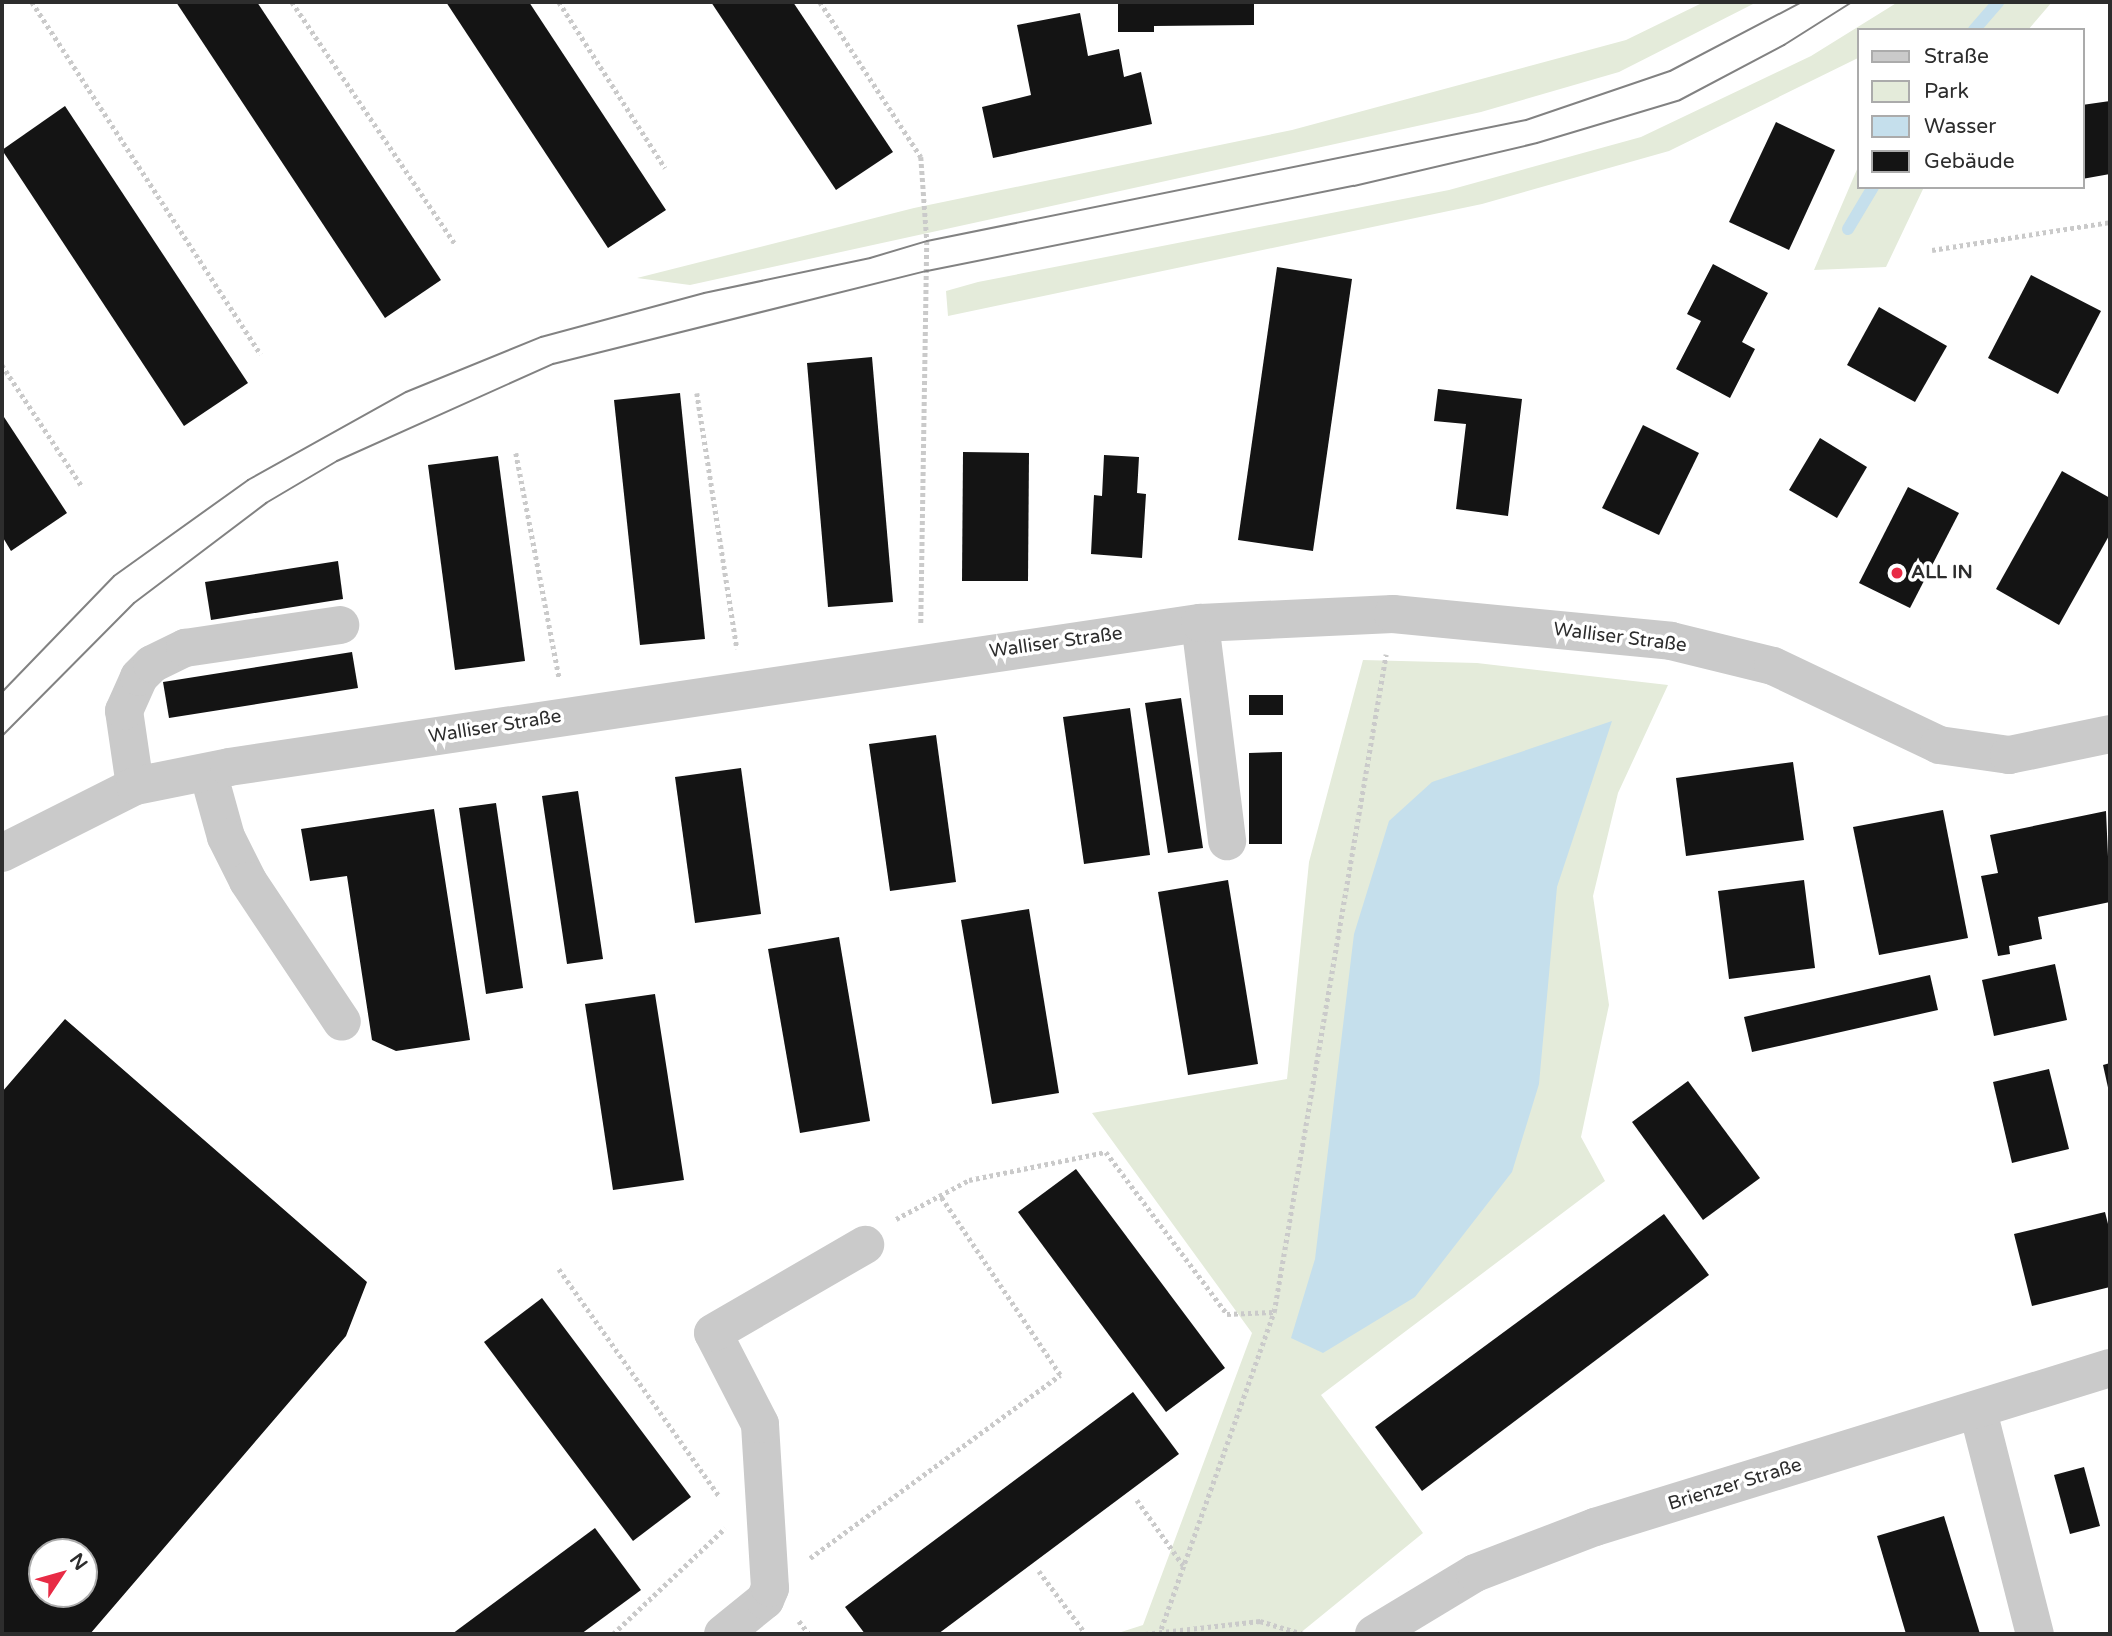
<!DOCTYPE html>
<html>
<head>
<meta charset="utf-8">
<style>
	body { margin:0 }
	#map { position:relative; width:2112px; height:1636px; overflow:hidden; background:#fff; font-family:"Varela Round",sans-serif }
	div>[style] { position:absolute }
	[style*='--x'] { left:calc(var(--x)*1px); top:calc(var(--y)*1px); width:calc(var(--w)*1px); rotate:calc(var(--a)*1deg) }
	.green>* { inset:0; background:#e4ebda }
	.water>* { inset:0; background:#c5dfec }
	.stream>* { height:12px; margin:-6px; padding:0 6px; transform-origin:6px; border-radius:6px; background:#c5dfec }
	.building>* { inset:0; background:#141414 }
	.path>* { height:4.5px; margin-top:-2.25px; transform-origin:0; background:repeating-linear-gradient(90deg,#cacaca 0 3.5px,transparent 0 7px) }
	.minor>* { height:38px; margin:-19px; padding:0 19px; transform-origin:19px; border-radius:19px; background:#cacaca }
	.tram>* { height:2px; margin:-1px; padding:0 1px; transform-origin:1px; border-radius:1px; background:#828282 }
	.dots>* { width:19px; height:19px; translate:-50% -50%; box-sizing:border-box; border:4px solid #fff; border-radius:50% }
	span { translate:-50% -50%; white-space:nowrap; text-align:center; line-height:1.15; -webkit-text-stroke:7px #fff; paint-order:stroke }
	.poi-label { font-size:19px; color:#2d2d2d; font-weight:700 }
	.left { translate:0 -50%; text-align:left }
	.street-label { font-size:19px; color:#2d2d2d }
	.frame { position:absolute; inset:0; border:4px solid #2d2d2d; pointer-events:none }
	.legend { position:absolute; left:1857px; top:28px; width:228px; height:161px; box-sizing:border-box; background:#fff; border:2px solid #ababab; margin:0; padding:9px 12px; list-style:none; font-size:21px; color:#2d2d2d }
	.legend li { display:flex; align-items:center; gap:14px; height:35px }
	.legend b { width:35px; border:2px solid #ababab }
	.north { position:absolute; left:28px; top:1538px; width:70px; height:70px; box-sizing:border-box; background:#fff; border:2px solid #ababab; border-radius:50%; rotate:54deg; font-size:19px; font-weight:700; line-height:28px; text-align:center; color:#2d2d2d }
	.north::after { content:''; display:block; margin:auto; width:24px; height:32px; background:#e82b45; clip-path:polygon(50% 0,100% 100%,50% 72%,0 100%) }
</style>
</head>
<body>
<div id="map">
	<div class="green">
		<div style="clip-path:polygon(1704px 2px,1757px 2px,1619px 72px,1481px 112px,690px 285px,637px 278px,914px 208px,1292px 130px,1626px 40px)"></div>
		<div style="clip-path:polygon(1898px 2px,2052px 2px,2028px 30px,1858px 30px,1858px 58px,1669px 151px,1482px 204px,948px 316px,946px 291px,978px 282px,1449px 190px,1641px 137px,1811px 56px)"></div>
		<div style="clip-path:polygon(1858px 167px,1858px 187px,1924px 187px,1886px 267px,1814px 270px)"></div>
		<div style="clip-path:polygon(1363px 660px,1477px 663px,1668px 685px,1618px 793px,1593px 896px,1609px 1005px,1581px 1137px,1605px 1181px,1321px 1395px,1423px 1533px,1299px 1634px,1115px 1634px,1143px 1625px,1252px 1333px,1092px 1113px,1287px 1079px,1309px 862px)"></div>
	</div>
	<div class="water">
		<div style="clip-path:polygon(1612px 721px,1557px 887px,1539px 1084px,1512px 1172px,1415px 1297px,1323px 1353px,1291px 1338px,1315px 1259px,1354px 934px,1389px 821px,1432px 782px)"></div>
	</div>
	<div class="stream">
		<div style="--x:1974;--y:30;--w:37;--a:-49"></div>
		<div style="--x:1848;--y:229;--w:49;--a:-59.2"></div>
	</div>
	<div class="building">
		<div style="clip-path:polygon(176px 2px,257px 2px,441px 280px,385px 318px)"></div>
		<div style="clip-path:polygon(446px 2px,529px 2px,666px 210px,608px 248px)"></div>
		<div style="clip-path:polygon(711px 2px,793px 2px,893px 152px,836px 190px)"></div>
		<div style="clip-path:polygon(1118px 2px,1254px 2px,1254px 25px,1154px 26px,1154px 32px,1118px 32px)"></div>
		<div style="clip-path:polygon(1080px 13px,1088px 56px,1119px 49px,1124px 77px,1141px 72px,1152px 124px,993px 158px,982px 107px,1031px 95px,1017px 25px)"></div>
		<div style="clip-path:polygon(2110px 101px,2110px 174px,2082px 179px,2082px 105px)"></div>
		<div style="clip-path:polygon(65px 106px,248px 383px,184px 426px,2px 150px)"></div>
		<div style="clip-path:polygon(1776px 122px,1835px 150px,1789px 250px,1729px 222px)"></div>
		<div style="clip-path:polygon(1713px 264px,1768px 293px,1742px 342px,1755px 349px,1730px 398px,1676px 369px,1701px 321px,1687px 314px)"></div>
		<div style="clip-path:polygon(1277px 267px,1352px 279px,1313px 551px,1238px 540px)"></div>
		<div style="clip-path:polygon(2031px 275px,2101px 311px,2058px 394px,1988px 358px)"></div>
		<div style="clip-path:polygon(1879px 307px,1947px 346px,1915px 402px,1847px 365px)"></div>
		<div style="clip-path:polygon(872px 357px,893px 602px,828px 607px,807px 363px)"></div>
		<div style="clip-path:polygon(1438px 389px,1522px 399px,1508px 516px,1456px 509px,1466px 424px,1434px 421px)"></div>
		<div style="clip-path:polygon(680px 393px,705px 639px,640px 645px,614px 400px)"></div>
		<div style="clip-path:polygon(2px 414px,67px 513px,11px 551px,2px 536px)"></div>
		<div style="clip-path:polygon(1643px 425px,1699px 453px,1659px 535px,1602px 508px)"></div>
		<div style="clip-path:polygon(1820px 438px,1867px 467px,1837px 518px,1789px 490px)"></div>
		<div style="clip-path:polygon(963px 452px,1029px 453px,1028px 581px,962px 581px)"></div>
		<div style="clip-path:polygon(1104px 455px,1139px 457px,1137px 493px,1146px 494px,1142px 558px,1091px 554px,1094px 495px,1102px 496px)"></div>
		<div style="clip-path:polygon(498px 456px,525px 661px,455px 670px,428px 465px)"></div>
		<div style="clip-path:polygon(2062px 471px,2110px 498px,2110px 534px,2059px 625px,1996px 589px)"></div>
		<div style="clip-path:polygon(1908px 487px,1959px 513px,1910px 608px,1859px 583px)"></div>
		<div style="clip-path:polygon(338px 561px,343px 599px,211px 620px,205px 582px)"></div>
		<div style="clip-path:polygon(352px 652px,358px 688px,169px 718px,163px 682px)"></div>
		<div style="clip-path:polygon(1249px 695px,1283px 695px,1283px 715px,1249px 715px)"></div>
		<div style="clip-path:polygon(1181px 698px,1203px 848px,1168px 853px,1145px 703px)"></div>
		<div style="clip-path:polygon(1130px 708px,1150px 855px,1084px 864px,1063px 717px)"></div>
		<div style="clip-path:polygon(936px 735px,956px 882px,890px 891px,869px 744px)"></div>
		<div style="clip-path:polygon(1282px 752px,1282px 844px,1249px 844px,1249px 753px)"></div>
		<div style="clip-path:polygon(1793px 762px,1804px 840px,1686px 856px,1676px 778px)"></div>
		<div style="clip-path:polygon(741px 768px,761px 914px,695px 923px,675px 777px)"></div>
		<div style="clip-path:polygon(578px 791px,603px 959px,567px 964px,542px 796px)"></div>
		<div style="clip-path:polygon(496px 803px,523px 988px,486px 994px,459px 808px)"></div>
		<div style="clip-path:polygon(434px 809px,470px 1040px,396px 1051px,372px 1040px,347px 876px,310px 881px,301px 829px)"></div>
		<div style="clip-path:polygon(1943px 810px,1968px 938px,1879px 955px,1853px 827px)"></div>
		<div style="clip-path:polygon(2106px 811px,2110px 902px,2038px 917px,2042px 939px,2009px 946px,2010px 954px,1998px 956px,1981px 876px,1998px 873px,1990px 835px)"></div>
		<div style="clip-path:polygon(1228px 880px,1258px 1064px,1188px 1075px,1158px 892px)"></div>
		<div style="clip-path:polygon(1804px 880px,1815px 968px,1729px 979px,1718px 891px)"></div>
		<div style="clip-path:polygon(1029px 909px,1059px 1093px,992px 1104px,961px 920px)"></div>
		<div style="clip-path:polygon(839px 937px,870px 1121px,800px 1133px,768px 949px)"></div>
		<div style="clip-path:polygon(2055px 964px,2067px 1020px,1994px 1036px,1982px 980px)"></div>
		<div style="clip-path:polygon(1930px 975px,1938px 1010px,1752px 1052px,1744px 1017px)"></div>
		<div style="clip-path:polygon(655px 994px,684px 1180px,613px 1190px,585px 1004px)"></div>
		<div style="clip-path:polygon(evenodd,65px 1019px,367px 1282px,346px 1336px,90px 1634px,2px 1634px,2px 1092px,65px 1019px,42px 1552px,84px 1552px,84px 1594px,42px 1594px,42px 1552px)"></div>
		<div style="clip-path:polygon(2110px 1063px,2110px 1092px,2109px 1092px,2103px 1065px)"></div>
		<div style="clip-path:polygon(2049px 1069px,2069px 1149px,2012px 1163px,1993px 1082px)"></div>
		<div style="clip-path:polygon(1688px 1081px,1760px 1178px,1703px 1220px,1632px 1122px)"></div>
		<div style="clip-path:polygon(1076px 1169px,1225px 1368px,1166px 1412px,1018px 1212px)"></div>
		<div style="clip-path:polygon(2105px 1212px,2110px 1232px,2110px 1287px,2032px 1306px,2014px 1234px)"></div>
		<div style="clip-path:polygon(1664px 1214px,1709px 1275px,1422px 1491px,1375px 1427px)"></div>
		<div style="clip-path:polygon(542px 1298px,691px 1497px,633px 1541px,484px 1342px)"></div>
		<div style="clip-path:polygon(1133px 1392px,1179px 1454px,938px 1634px,865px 1634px,845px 1607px)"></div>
		<div style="clip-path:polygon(2084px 1467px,2100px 1526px,2070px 1534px,2054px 1475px)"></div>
		<div style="clip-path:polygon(1944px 1516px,1980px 1634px,1906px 1634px,1877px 1536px)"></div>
		<div style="clip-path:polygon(595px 1528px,641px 1590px,581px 1634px,452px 1634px)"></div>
	</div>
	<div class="path">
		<div style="--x:32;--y:2;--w:420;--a:57"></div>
		<div style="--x:292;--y:2;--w:293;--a:56"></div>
		<div style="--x:559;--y:2;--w:197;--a:57.4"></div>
		<div style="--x:820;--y:2;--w:185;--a:56.9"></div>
		<div style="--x:921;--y:157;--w:84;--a:85.9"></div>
		<div style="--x:927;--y:241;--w:382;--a:90.9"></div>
		<div style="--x:1932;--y:250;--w:180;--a:-8.9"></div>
		<div style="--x:2;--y:365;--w:144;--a:56.6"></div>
		<div style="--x:697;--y:393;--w:259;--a:81.1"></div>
		<div style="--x:516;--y:453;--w:228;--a:79.1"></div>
		<div style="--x:896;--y:1219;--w:83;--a:-28.1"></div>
		<div style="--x:969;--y:1180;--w:140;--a:-11.6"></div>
		<div style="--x:1106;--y:1152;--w:202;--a:53.2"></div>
		<div style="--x:1227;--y:1314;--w:47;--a:-2.4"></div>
		<div style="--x:559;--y:1269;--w:279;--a:54.8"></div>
		<div style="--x:1137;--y:1500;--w:80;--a:54.7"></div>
		<div style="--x:810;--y:1558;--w:310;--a:-36.2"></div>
		<div style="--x:1060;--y:1375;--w:216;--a:-123.8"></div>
		<div style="--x:1039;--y:1571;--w:79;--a:53.3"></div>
		<div style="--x:799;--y:1621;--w:16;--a:52"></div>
		<div style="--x:1161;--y:1629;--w:337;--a:-70.4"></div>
		<div style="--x:1274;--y:1312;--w:667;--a:-80.34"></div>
		<div style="--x:613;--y:1634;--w:154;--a:-43.4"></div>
		<div style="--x:1145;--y:1634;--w:116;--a:-6.4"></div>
		<div style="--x:1260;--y:1621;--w:45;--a:16.8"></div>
	</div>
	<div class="minor">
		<div style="--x:1200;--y:623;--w:220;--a:82.9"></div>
		<div style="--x:208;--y:772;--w:67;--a:74.5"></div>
		<div style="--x:226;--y:837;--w:49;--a:63.4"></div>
		<div style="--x:248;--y:881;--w:169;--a:56.3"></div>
		<div style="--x:135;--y:786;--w:76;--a:-98.3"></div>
		<div style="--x:124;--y:711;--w:37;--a:-66"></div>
		<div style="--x:139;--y:677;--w:18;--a:-45"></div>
		<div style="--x:152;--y:664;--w:37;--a:-26"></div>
		<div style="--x:185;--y:648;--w:157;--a:-8.4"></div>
		<div style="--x:2;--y:853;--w:149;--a:-26.7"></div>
		<div style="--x:135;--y:786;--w:96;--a:-11.4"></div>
		<div style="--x:229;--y:767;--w:982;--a:-8.44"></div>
		<div style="--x:1200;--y:623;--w:193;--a:-2.7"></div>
		<div style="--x:1393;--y:614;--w:279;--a:5.5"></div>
		<div style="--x:1671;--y:641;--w:105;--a:13.8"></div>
		<div style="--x:1773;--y:666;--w:184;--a:25.4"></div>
		<div style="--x:1939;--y:745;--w:71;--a:8.1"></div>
		<div style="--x:2009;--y:755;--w:103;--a:-11.7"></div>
		<div style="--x:1978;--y:1411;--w:230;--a:75.7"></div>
		<div style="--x:723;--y:1634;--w:54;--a:-39"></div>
		<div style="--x:765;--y:1600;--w:13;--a:-67"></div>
		<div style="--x:770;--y:1588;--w:164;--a:-93.5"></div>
		<div style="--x:760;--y:1424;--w:102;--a:-117.3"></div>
		<div style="--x:713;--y:1333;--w:176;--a:-30.1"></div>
		<div style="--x:1374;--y:1634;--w:118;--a:-31.1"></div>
		<div style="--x:1475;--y:1573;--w:129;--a:-21"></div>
		<div style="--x:1595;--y:1527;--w:539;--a:-17.16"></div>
	</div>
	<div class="tram">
		<div style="--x:2;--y:692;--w:161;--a:-46"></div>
		<div style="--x:114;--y:576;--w:165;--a:-35.6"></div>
		<div style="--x:248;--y:480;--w:181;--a:-29.1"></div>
		<div style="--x:406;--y:392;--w:146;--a:-22.2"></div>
		<div style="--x:541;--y:337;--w:169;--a:-15.1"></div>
		<div style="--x:704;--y:293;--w:170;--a:-11.9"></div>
		<div style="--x:870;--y:258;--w:59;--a:-16.6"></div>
		<div style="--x:927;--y:241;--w:611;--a:-11.42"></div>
		<div style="--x:1526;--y:120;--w:152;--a:-18.8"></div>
		<div style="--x:1670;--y:71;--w:149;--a:-27.6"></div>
		<div style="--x:2;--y:736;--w:187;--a:-45.2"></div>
		<div style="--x:134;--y:603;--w:166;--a:-37.1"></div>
		<div style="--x:266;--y:503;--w:82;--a:-30.6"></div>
		<div style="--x:337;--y:461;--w:237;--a:-24.2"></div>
		<div style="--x:553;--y:364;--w:385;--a:-14"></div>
		<div style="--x:927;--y:271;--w:435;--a:-11.3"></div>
		<div style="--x:1354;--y:186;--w:188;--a:-13.2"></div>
		<div style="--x:1537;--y:143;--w:149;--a:-16.7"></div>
		<div style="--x:1680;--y:100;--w:118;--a:-27.9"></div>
		<div style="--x:1784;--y:45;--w:80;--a:-32.3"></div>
	</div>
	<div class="dots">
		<div style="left:1897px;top:573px;background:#e82b45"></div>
	</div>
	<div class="poi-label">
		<span class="left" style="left:1911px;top:573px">ALL IN</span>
	</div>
	<div class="street-label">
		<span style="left:1620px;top:638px;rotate:7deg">Walliser Straße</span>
		<span style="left:1056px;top:643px;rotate:-8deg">Walliser Straße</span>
		<span style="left:495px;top:727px;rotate:-9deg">Walliser Straße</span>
		<span style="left:1735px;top:1485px;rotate:-17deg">Brienzer Straße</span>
	</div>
	<div class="frame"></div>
	<ul class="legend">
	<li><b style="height:9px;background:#cacaca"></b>Straße</li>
	<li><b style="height:19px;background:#e4ebda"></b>Park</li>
	<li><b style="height:19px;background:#c5dfec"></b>Wasser</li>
	<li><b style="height:19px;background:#141414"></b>Gebäude</li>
	</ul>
	<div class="north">N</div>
</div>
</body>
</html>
